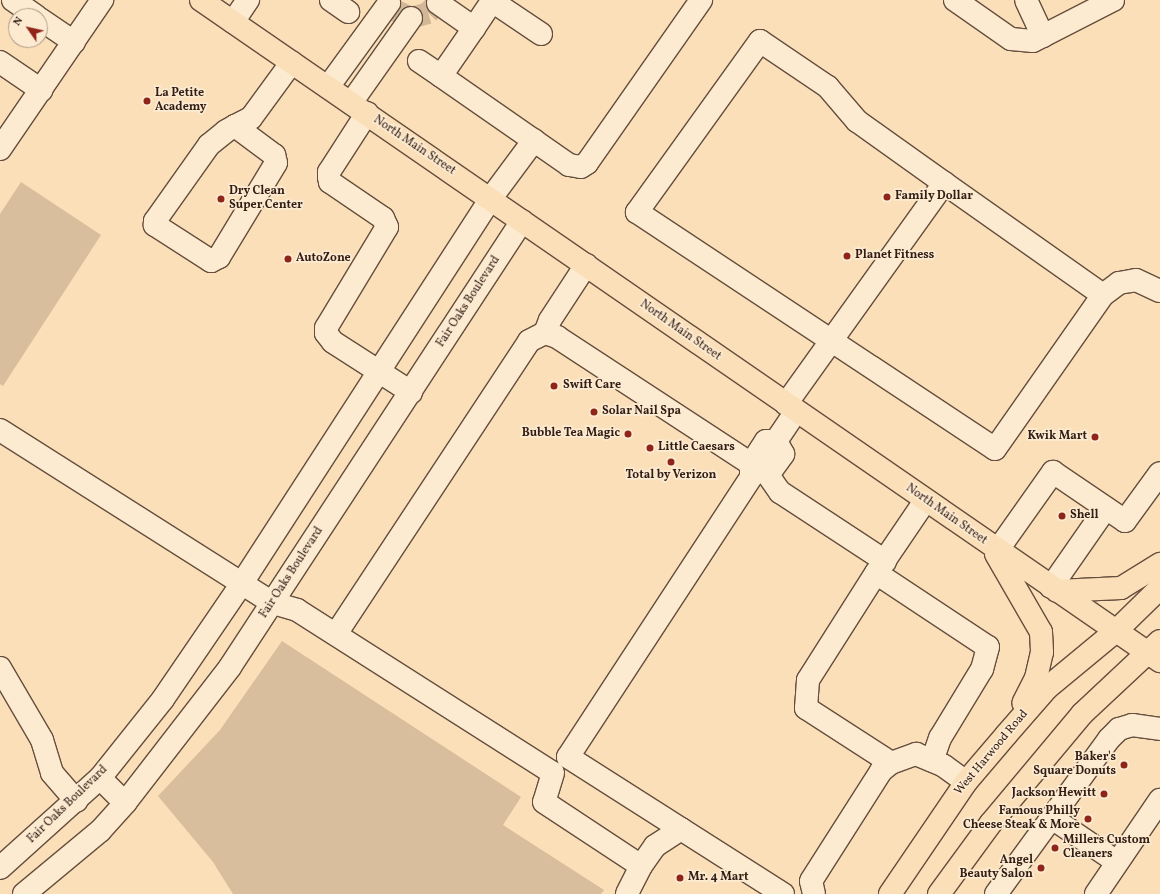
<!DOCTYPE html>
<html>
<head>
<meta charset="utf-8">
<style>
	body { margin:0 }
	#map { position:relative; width:1160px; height:894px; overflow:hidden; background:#fadfb8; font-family:Vollkorn,serif }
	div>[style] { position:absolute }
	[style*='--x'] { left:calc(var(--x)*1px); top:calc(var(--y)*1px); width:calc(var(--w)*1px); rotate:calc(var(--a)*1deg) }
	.green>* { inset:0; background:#d8be9c }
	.minor-tunnel>* { height:22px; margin-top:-11px; transform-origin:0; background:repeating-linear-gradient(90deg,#d2b897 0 22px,transparent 0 33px) }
	.roads { filter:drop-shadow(1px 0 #654e3d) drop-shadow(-1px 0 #654e3d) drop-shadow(0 1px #654e3d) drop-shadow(0 -1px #654e3d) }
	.minor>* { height:22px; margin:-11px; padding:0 11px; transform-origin:11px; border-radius:11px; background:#fcead1 }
	.major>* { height:22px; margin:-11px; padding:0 11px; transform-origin:11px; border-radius:11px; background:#fadfb8 }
	.dots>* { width:11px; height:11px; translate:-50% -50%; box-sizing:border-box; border:2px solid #fcead1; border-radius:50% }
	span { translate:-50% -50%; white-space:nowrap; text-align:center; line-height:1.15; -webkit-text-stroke:3.5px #fcead1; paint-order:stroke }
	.poi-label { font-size:12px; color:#331d14; font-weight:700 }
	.left { translate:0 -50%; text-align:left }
	.right { translate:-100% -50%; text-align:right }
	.street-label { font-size:12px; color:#331d14 }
	.north { position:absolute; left:8px; top:8px; width:40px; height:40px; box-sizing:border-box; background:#fcead1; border:1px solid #ac9885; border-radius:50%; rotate:304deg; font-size:11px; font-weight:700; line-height:16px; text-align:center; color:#331d14 }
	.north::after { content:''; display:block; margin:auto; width:14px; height:18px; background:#8f2418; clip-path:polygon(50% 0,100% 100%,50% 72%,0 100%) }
</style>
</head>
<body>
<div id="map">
	<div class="green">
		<div style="clip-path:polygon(21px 182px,101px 235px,3px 386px,0 384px,0 214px)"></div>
		<div style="clip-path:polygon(282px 641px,521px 797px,503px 825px,604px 890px,601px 894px,233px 894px,213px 862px,158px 796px,220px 730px)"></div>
	</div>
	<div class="minor-tunnel">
		<div style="--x:388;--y:0;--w:12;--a:59"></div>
		<div style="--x:394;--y:10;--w:19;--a:25"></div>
		<div style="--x:411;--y:18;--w:18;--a:-16"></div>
		<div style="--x:428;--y:13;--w:18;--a:-47"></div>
	</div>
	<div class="roads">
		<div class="minor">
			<div style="--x:13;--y:0;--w:28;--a:35"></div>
			<div style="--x:331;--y:0;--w:21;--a:35"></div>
			<div style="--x:955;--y:0;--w:68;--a:34.9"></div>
			<div style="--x:1011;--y:39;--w:22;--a:5"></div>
			<div style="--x:1033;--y:41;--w:90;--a:-27.1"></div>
			<div style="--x:1026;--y:0;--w:40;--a:65"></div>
			<div style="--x:438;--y:3;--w:44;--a:34.8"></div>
			<div style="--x:474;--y:28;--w:58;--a:124.5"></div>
			<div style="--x:441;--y:76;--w:156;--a:34.8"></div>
			<div style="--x:569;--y:165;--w:12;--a:9"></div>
			<div style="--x:581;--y:167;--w:7;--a:-34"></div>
			<div style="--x:587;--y:163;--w:199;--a:-55"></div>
			<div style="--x:40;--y:19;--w:41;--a:34.1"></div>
			<div style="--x:233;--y:22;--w:27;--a:-56"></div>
			<div style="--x:474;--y:28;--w:32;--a:-56"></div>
			<div style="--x:492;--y:1;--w:59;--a:34"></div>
			<div style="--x:419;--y:61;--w:27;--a:34"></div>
			<div style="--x:0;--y:62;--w:50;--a:34.3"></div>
			<div style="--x:328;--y:87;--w:104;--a:-54"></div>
			<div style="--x:351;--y:103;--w:104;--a:-54.8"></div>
			<div style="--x:367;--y:113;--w:70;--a:122.8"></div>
			<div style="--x:329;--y:172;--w:5;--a:90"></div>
			<div style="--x:329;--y:177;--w:5;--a:79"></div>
			<div style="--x:330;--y:182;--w:64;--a:34.2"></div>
			<div style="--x:383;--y:218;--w:10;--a:66"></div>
			<div style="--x:387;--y:227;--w:118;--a:121.1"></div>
			<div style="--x:326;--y:328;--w:5;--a:90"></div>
			<div style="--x:326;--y:333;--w:11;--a:52"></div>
			<div style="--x:333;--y:342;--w:93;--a:32.7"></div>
			<div style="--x:235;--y:126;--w:49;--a:36.6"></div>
			<div style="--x:274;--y:155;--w:8;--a:76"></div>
			<div style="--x:276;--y:163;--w:110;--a:121.2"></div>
			<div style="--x:219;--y:257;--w:9;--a:153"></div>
			<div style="--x:211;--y:261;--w:67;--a:-147.3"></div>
			<div style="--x:155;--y:225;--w:4;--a:-90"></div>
			<div style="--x:155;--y:221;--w:93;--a:-54.6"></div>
			<div style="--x:209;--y:145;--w:22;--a:-39"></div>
			<div style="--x:226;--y:131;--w:10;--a:-29"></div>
			<div style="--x:235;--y:126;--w:18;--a:-27"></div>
			<div style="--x:251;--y:118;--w:69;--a:-53.8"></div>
			<div style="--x:0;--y:149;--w:181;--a:-55.6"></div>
			<div style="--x:944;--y:183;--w:107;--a:-144.5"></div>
			<div style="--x:857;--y:121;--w:45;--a:-130.5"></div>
			<div style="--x:828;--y:87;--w:82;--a:-145.9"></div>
			<div style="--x:760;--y:41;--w:211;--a:125.7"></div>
			<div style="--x:637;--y:212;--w:429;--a:33.5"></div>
			<div style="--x:995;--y:449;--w:188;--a:-55"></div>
			<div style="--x:545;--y:333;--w:14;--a:-69"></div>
			<div style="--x:550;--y:320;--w:66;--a:-56.8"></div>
			<div style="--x:786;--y:404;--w:272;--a:-54.4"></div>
			<div style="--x:944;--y:183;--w:194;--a:35.2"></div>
			<div style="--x:1103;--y:295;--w:20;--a:-37"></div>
			<div style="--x:1119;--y:283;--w:17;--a:-10"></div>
			<div style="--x:1136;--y:280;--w:26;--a:25"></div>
			<div style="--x:0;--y:430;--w:323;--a:32.4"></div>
			<div style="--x:273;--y:603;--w:25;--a:16"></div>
			<div style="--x:297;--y:610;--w:303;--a:32.5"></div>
			<div style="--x:553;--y:773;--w:30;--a:107"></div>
			<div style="--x:544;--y:802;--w:116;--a:33.4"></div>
			<div style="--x:641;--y:866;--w:31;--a:117"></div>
			<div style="--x:776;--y:441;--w:36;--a:-56"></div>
			<div style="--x:768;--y:475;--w:26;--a:-54"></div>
			<div style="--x:783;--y:454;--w:15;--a:-118"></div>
			<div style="--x:925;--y:501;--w:87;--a:124.2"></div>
			<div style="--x:876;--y:573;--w:134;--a:33.5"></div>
			<div style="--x:988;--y:647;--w:23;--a:105"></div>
			<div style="--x:982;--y:669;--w:81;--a:121.3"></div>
			<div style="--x:940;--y:738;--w:24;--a:109"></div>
			<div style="--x:997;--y:551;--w:97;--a:-54.7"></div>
			<div style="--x:1053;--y:472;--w:87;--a:34.2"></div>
			<div style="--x:1125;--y:521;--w:59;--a:-53.9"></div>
			<div style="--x:876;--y:573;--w:127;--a:122.4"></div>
			<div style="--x:808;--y:680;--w:28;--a:94"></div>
			<div style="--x:806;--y:708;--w:101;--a:32.9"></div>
			<div style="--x:1051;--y:587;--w:96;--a:-55.2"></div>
			<div style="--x:336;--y:634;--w:351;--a:-56.6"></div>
			<div style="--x:529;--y:341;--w:18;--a:-27"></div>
			<div style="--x:545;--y:333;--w:13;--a:18"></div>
			<div style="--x:557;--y:337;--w:232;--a:33.2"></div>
			<div style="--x:751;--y:464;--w:20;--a:33"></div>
			<div style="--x:768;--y:475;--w:21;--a:55"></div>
			<div style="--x:780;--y:492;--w:126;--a:33.3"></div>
			<div style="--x:0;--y:668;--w:83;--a:59.7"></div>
			<div style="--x:42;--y:740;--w:34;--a:73"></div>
			<div style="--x:52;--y:773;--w:37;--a:49"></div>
			<div style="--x:100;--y:778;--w:35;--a:45"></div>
			<div style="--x:1052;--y:818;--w:78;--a:34.1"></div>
			<div style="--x:681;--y:829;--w:134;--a:-147.5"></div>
			<div style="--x:568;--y:757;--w:334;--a:-56.8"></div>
			<div style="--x:751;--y:477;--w:13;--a:-90"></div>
			<div style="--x:751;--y:464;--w:27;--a:-57"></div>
			<div style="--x:766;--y:441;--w:10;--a:0"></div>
			<div style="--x:641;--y:866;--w:24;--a:-55"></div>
			<div style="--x:655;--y:846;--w:31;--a:-33"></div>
			<div style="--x:681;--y:829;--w:121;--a:32.5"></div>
			<div style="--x:0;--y:868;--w:135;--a:-42"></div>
			<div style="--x:100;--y:778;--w:101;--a:-51.4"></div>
			<div style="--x:163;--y:699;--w:140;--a:-55.7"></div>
			<div style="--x:242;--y:583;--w:459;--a:-57.1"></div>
			<div style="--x:491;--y:198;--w:72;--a:-53.4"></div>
			<div style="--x:24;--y:894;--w:99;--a:-39.7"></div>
			<div style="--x:100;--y:831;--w:38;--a:-48"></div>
			<div style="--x:125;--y:803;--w:172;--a:-52.3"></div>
			<div style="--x:230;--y:667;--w:533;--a:-56.79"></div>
			<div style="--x:814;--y:894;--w:13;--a:-103"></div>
			<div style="--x:811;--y:881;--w:130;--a:-57.5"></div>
			<div style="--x:881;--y:771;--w:13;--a:-39"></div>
			<div style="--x:891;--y:763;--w:27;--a:-20"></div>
			<div style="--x:916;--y:754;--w:30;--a:23"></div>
			<div style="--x:944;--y:766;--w:27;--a:36"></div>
			<div style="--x:996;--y:894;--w:192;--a:-53.9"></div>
			<div style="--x:1109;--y:739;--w:14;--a:-45"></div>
			<div style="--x:1119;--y:729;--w:14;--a:-17"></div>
			<div style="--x:1132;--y:725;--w:28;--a:8"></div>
			<div style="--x:1096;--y:894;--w:114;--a:-55.8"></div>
		</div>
		<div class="major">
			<div style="--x:201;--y:0;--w:1165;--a:34.58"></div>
			<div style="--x:996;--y:554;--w:90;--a:60"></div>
			<div style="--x:1041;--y:632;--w:20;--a:87"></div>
			<div style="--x:1042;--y:652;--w:27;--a:103"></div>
			<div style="--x:1036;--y:678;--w:28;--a:117"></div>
			<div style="--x:1057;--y:591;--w:64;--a:-2.7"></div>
			<div style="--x:1121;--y:588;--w:46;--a:-31.6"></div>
			<div style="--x:890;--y:894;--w:135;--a:-55.8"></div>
			<div style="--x:966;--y:782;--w:62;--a:-49.6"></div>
			<div style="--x:1006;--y:735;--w:62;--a:-48.9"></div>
			<div style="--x:1047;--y:688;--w:89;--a:-39.6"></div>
			<div style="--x:1116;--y:631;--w:62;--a:-44.3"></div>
			<div style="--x:939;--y:894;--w:88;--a:-53.8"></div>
			<div style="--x:991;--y:823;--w:142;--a:-50.1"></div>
			<div style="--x:1082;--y:714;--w:107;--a:-43.1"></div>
		</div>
	</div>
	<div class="dots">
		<div style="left:147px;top:101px;background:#8f2418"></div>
		<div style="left:887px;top:197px;background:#8f2418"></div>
		<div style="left:221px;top:199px;background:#8f2418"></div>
		<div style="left:847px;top:256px;background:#8f2418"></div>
		<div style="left:288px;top:259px;background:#8f2418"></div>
		<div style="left:554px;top:386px;background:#8f2418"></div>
		<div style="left:594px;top:412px;background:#8f2418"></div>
		<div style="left:628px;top:434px;background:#8f2418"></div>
		<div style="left:1095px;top:437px;background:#8f2418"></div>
		<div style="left:650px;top:448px;background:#8f2418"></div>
		<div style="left:671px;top:462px;background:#8f2418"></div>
		<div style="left:1062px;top:516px;background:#8f2418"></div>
		<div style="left:1124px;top:765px;background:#8f2418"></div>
		<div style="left:1104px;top:794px;background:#8f2418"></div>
		<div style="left:1088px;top:819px;background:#8f2418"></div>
		<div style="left:1055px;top:848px;background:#8f2418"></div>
		<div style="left:1041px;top:868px;background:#8f2418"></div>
		<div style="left:680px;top:878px;background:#8f2418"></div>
	</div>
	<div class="poi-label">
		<span class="left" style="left:155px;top:101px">La Petite<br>Academy</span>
		<span class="left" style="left:229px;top:199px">Dry Clean<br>Super Center</span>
		<span class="left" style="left:895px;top:197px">Family Dollar</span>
		<span class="left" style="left:855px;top:256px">Planet Fitness</span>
		<span class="left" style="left:296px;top:259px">AutoZone</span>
		<span class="left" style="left:563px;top:386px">Swift Care</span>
		<span class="left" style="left:602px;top:412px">Solar Nail Spa</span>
		<span class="right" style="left:620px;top:434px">Bubble Tea Magic</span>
		<span class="right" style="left:1087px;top:437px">Kwik Mart</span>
		<span class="left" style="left:658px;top:448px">Little Caesars</span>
		<span style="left:671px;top:476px">Total by Verizon</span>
		<span class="left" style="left:1070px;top:516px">Shell</span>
		<span class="right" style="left:1116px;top:765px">Baker's<br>Square Donuts</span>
		<span class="right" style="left:1096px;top:794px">Jackson Hewitt</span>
		<span class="right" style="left:1080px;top:819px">Famous Philly<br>Cheese Steak &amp; More</span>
		<span class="left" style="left:1063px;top:848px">Millers Custom<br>Cleaners</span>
		<span class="right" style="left:1033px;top:868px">Angel<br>Beauty Salon</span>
		<span class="left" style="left:688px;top:878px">Mr. 4 Mart</span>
	</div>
	<div class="street-label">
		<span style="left:414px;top:146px;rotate:34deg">North Main Street</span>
		<span style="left:469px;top:302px;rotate:-57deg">Fair Oaks Boulevard</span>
		<span style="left:680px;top:331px;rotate:35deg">North Main Street</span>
		<span style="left:946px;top:515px;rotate:35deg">North Main Street</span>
		<span style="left:292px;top:573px;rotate:-57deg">Fair Oaks Boulevard</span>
		<span style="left:992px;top:753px;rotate:-50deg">West Harwood Road</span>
		<span style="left:68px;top:805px;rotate:-44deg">Fair Oaks Boulevard</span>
	</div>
	<div class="north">N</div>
</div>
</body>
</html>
